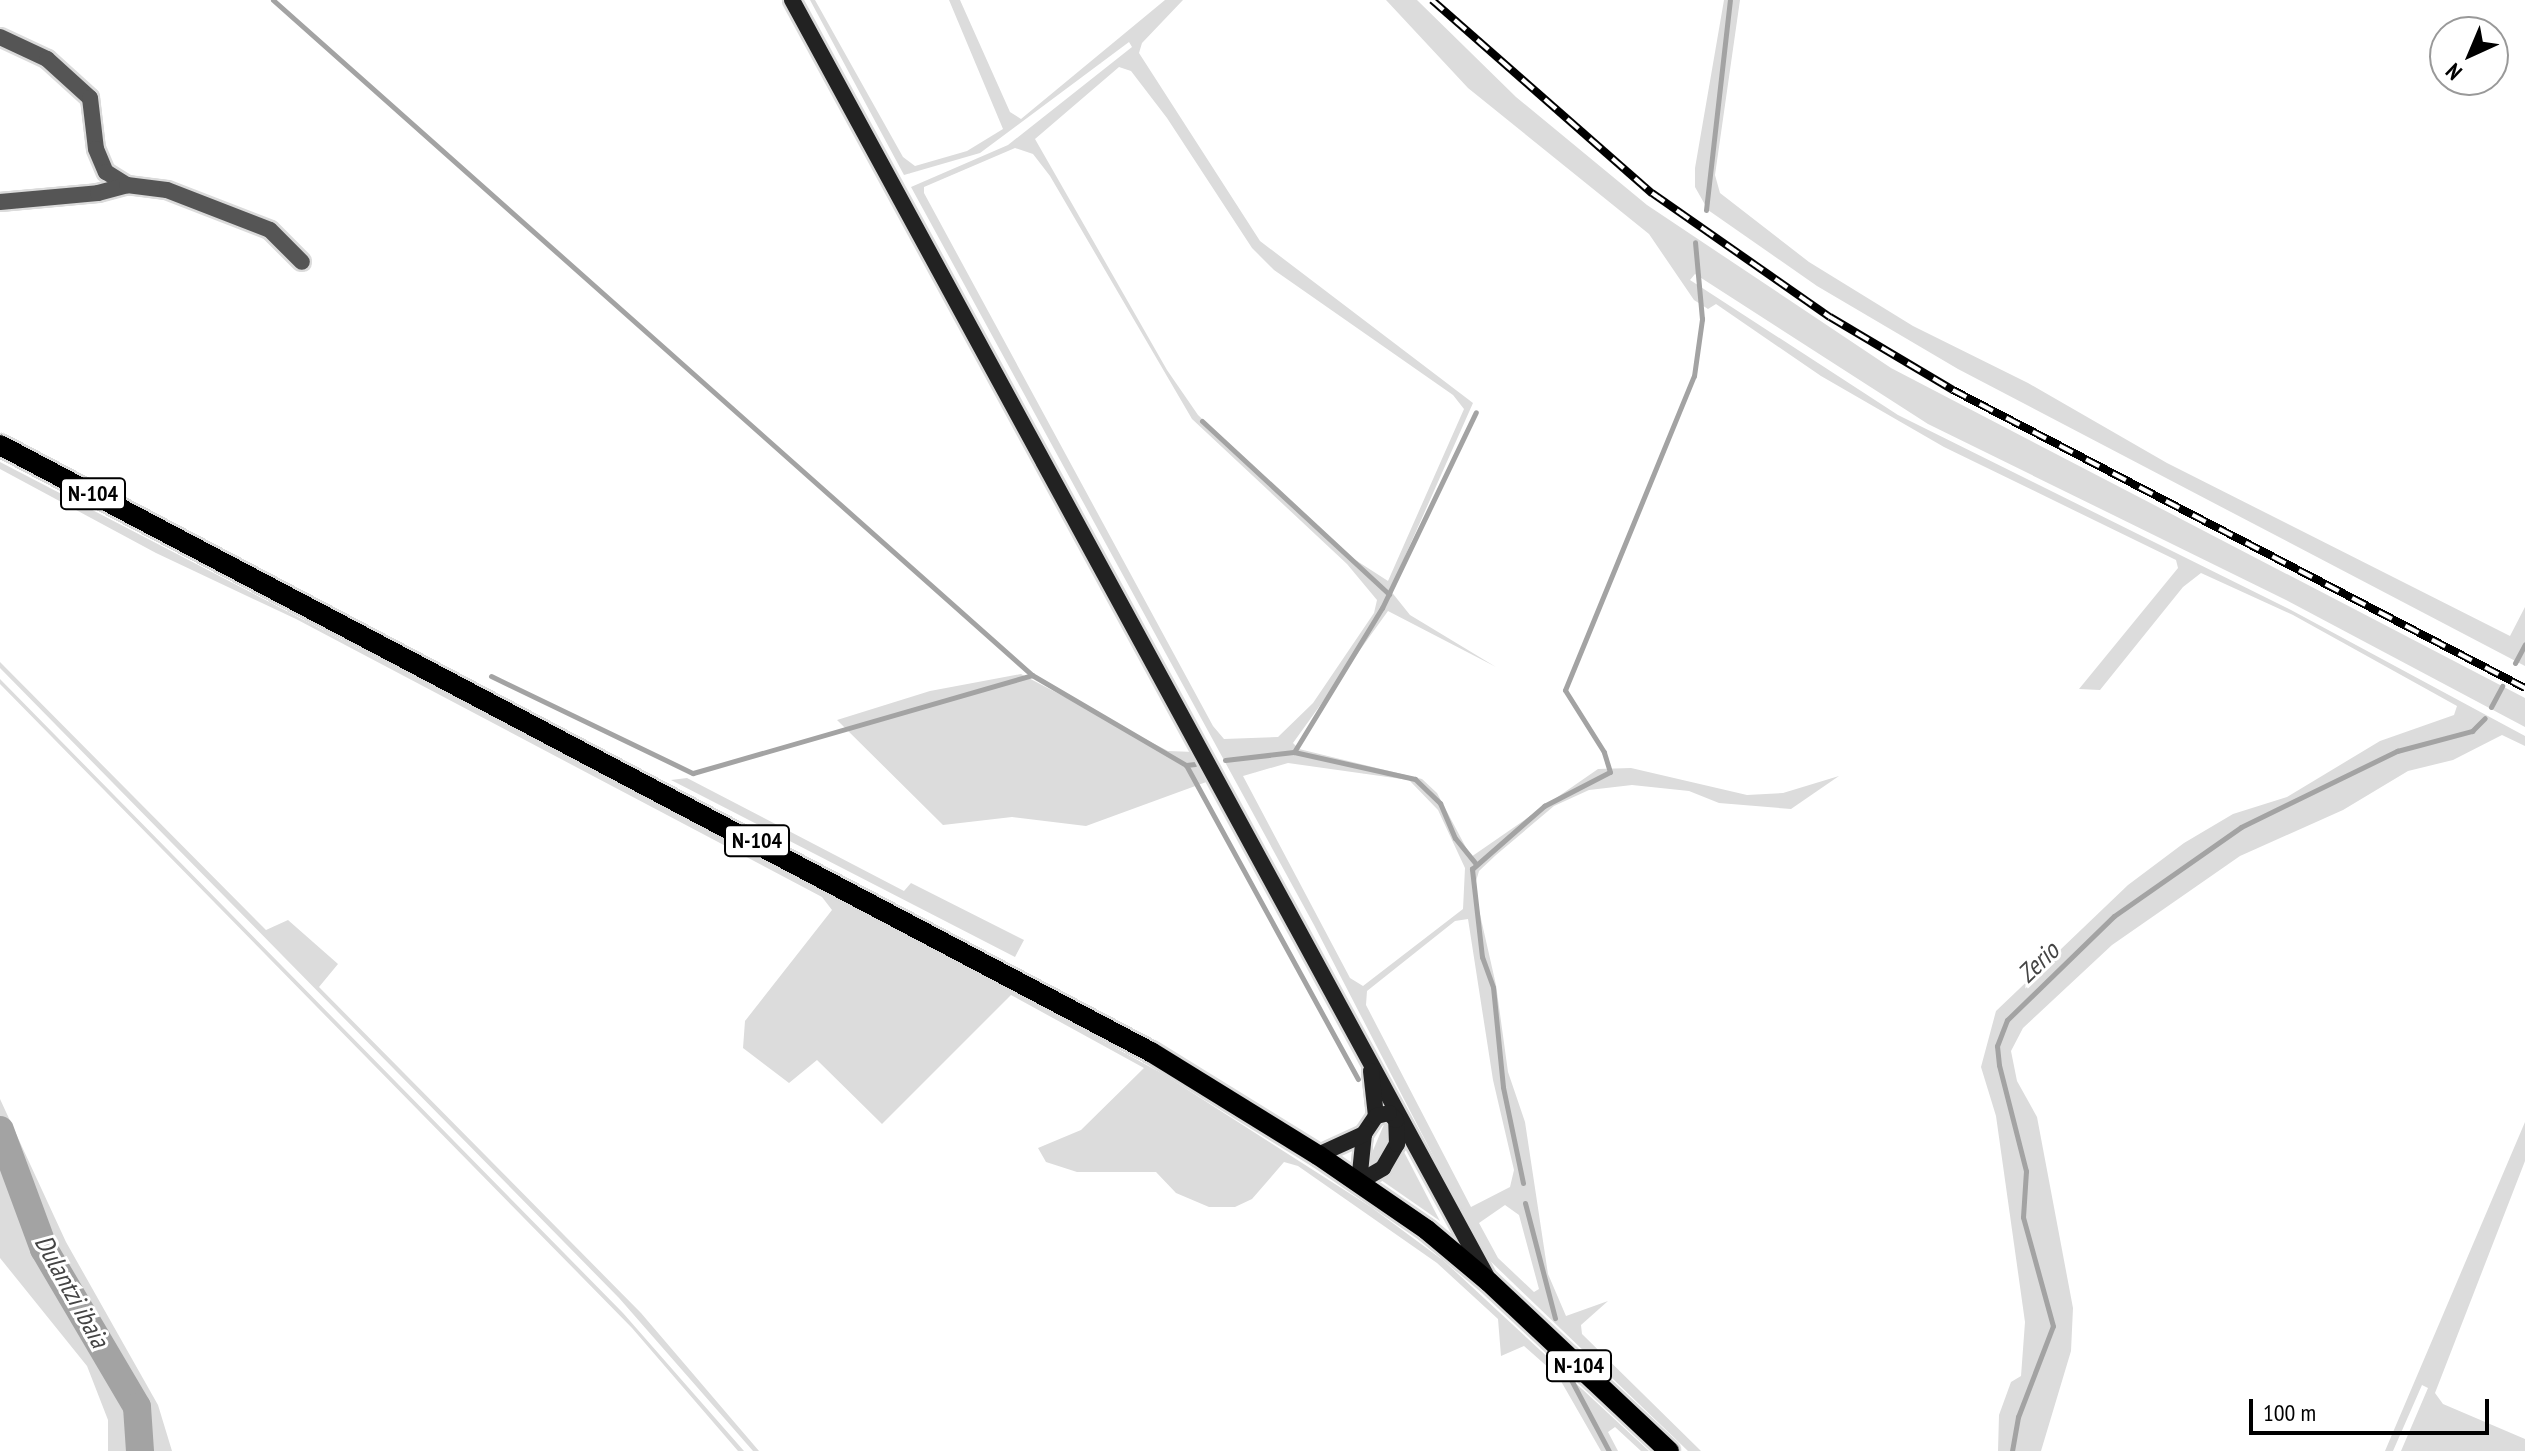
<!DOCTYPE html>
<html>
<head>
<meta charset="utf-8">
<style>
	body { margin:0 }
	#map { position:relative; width:2525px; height:1451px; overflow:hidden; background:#fff; font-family:"PT Sans Narrow",sans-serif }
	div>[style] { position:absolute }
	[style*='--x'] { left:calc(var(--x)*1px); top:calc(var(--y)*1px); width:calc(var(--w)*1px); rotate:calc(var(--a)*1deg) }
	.green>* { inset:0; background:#dcdcdc }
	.stream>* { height:5px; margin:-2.5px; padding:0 2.5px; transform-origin:2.5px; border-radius:2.5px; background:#a3a3a3 }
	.river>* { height:28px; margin:-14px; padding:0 14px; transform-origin:14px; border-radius:14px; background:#a3a3a3 }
	.roads { filter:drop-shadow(2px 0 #dbdbdb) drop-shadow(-2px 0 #dbdbdb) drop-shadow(0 2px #dbdbdb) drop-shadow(0 -2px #dbdbdb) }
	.street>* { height:16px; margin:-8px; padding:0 8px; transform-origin:8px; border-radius:8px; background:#555 }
	.secondary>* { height:16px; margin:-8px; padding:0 8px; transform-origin:8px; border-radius:8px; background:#222 }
	.primary>* { height:20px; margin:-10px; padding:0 10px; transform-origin:10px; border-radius:10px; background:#000 }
	.rail>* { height:8px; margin-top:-4px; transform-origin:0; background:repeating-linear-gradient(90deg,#fff 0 15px,#000 0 30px); box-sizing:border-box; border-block:2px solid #000 }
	span { translate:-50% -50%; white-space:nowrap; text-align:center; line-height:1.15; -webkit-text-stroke:6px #fff; paint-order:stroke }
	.shield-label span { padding:2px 6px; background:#fff; border:2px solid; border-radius:6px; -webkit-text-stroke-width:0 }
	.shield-label { font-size:22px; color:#000; font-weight:700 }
	.water-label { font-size:26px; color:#444; font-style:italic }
	.north { position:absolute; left:2429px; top:16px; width:80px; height:80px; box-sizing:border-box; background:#fff; border:2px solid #999; border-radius:50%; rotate:224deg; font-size:22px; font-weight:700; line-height:32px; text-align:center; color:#000 }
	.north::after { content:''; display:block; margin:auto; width:28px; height:36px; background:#000; clip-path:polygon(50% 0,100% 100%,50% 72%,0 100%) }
	.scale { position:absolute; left:2249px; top:1399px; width:240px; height:36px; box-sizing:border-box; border:4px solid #000; border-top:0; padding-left:10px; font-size:24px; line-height:28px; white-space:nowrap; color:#000; -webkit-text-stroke:6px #fff; paint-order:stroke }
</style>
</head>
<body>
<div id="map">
	<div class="green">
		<div style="clip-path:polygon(evenodd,810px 0,815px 0,903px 157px,915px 166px,967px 151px,1003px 129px,949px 0,960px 0,1010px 112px,1021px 119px,1165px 0,1183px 0,1142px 43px,1139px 53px,1260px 241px,1473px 403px,1390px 590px,1410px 615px,1496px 667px,1388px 611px,1293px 743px,1299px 749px,1422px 779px,1437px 793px,1471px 857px,1598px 769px,1631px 768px,1747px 795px,1783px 793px,1839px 776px,1791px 809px,1719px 803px,1689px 791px,1632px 785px,1589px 790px,1554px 806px,1496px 855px,1479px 871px,1474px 888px,1496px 985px,1508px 1072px,1525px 1122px,1548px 1274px,1566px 1316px,1608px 1301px,1581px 1325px,1582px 1334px,1701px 1451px,1688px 1451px,1485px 1256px,1314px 925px,911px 187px,1008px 145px,1132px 47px,1129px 42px,980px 153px,904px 175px,810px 0,1119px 67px,1131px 71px,1167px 118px,1252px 248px,1274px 270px,1453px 395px,1464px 409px,1388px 581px,1340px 550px,1198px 415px,1167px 370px,1035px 139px,1119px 67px,810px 0,1015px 148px,1033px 154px,1050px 176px,1192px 419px,1347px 564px,1377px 600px,1374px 613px,1313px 703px,1278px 737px,1224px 739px,1213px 726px,924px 193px,924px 187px,1015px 148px,810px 0,1288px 763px,1409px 780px,1438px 810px,1465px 868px,1463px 909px,1363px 986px,1350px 978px,1243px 776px,1288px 763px,810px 0,1468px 919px,1493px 1080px,1514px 1170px,1510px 1187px,1471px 1207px,1366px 1005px,1367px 991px,1455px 921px,1468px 919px,810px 0,1505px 1205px,1519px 1215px,1539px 1289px,1534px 1292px,1498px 1258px,1479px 1223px,1505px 1205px)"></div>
		<div style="clip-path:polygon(1386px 0,1417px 0,1516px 97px,1647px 205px,1891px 368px,2525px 698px,2525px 727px,2286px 600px,1928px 424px,1695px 274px,1690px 280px,1898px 415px,2291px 610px,2525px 736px,2525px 746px,2502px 735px,2453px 760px,2408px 771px,2343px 810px,2240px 856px,2112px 945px,2023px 1028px,2011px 1051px,2017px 1081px,2037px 1117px,2073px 1308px,2071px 1351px,2041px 1451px,1998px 1451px,1999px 1415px,2011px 1382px,2021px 1376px,2025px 1322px,1996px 1116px,1981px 1067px,1996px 1011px,2128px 885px,2184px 843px,2233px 814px,2287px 797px,2380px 741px,2454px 715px,2457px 706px,2293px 615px,2201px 573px,2183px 587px,2100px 690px,2079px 689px,2178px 568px,2176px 560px,1944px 447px,1821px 376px,1716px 304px,1708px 309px,1694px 300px,1649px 234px,1468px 88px)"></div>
		<div style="clip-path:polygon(1724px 0,1740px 0,1715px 175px,1720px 193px,1809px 262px,1913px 326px,2028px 383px,2167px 463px,2510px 636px,2525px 607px,2525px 666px,1958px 369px,1817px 286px,1708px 210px,1695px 187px,1695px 168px)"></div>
		<div style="clip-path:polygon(0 462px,925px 943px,1163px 1074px,1371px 1207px,1444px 1261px,1649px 1451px,1641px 1451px,1615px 1427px,1608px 1432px,1618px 1451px,1601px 1451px,1558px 1376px,1524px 1346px,1501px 1356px,1498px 1319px,1437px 1263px,1298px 1166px,1284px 1162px,1252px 1199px,1235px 1207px,1209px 1207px,1176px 1193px,1156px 1172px,1077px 1172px,1046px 1162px,1038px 1148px,1081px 1130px,1144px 1068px,1011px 995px,882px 1124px,817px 1060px,789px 1083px,743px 1048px,745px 1021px,832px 910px,822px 897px,296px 619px,156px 553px,0 469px)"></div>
		<div style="clip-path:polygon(0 662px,266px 930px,288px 920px,338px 964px,319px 987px,641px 1313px,759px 1451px,753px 1451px,619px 1298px,0 668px)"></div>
		<div style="clip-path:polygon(1021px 674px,1168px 751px,1194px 752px,1209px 781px,1086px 826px,1012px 817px,943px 825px,837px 720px,930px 691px)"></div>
		<div style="clip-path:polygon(0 679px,623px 1313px,744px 1451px,738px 1451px,632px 1328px,0 684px)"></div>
		<div style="clip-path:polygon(687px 778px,904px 891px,911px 883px,1024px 940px,1015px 957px,671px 780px)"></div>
		<div style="clip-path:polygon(0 1099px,66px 1242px,158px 1405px,172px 1451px,108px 1451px,108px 1420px,87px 1366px,0 1258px)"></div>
		<div style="clip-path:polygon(1385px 1122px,1391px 1138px,1382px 1158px,1366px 1167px)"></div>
		<div style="clip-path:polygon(2525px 1122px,2525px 1161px,2435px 1393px,2443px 1404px,2525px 1439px,2525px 1451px,2401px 1451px,2428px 1388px,2422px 1385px,2393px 1451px,2385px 1451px)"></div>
		<div style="clip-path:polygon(1404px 1152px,1440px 1221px,1381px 1180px)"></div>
	</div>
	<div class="stream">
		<div style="--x:273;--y:0;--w:1016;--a:41.65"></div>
		<div style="--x:1032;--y:675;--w:178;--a:30.3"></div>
		<div style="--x:1186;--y:765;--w:9;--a:-6"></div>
		<div style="--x:1706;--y:210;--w:211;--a:-83.5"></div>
		<div style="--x:1202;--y:421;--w:255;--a:42.8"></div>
		<div style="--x:2515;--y:663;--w:21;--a:-62"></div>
		<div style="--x:491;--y:676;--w:224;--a:25.7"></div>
		<div style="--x:693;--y:773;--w:353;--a:-16.1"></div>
		<div style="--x:2491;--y:707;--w:24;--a:-62"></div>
		<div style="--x:1294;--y:752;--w:169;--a:-58.6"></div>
		<div style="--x:1382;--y:608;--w:217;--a:-64.4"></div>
		<div style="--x:1225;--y:760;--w:69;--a:-6.6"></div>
		<div style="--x:1294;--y:752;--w:124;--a:12.6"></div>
		<div style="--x:1415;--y:779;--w:35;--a:44"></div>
		<div style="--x:1440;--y:803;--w:38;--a:67"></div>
		<div style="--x:1455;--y:838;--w:32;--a:51"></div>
		<div style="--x:1186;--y:765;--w:358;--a:61.3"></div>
		<div style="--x:1523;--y:1183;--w:98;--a:-101.8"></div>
		<div style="--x:1503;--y:1087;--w:100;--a:-95.7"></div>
		<div style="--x:1493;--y:987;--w:32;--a:-110"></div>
		<div style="--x:1482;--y:957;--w:89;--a:-96.5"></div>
		<div style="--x:1472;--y:869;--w:96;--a:-41.2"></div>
		<div style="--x:1544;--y:806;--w:74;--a:-27.3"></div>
		<div style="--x:1610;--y:772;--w:21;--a:-107"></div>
		<div style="--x:1604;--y:752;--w:73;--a:-122.2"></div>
		<div style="--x:1565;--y:690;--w:339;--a:-67.7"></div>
		<div style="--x:1694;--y:376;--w:58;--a:-82"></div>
		<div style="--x:1702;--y:319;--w:77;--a:-95.2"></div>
		<div style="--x:1525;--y:1203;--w:119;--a:75.4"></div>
		<div style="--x:1568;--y:1374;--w:87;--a:62"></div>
		<div style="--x:2012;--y:1451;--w:35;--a:-80"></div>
		<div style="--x:2018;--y:1417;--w:97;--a:-69"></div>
		<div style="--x:2053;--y:1326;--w:113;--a:-105.4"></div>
		<div style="--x:2023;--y:1217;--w:46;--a:-86.3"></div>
		<div style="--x:2026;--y:1171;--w:109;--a:-104.3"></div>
		<div style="--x:1999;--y:1065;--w:19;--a:-96"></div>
		<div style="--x:1997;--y:1046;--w:28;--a:-69"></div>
		<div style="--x:2007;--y:1020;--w:149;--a:-44.2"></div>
		<div style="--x:2114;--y:916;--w:155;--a:-35"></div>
		<div style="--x:2241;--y:827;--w:174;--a:-26"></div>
		<div style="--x:2397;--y:751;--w:78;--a:-14.9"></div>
		<div style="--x:2472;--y:731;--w:18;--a:-45"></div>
	</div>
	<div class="river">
		<div style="--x:0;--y:1130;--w:127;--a:69.7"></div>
		<div style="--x:44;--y:1249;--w:183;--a:59.5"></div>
		<div style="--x:137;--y:1407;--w:44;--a:86.1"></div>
	</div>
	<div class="roads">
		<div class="street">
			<div style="--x:0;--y:37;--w:52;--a:25.1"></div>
			<div style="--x:47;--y:59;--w:58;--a:42.2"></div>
			<div style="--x:90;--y:98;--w:51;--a:83.3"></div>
			<div style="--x:96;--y:149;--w:25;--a:67"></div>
			<div style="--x:106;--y:172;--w:25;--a:32"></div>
			<div style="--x:0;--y:202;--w:98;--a:-5.2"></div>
			<div style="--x:98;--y:193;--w:30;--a:-15"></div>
			<div style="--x:127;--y:185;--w:40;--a:7.1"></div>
			<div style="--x:167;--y:190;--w:110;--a:21.2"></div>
			<div style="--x:270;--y:230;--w:45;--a:45"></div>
		</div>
		<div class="secondary">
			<div style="--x:792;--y:0;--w:1454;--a:61.44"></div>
			<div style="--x:1371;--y:1071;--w:45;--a:83.7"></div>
			<div style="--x:1376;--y:1116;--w:22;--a:124"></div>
			<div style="--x:1364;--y:1134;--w:48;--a:95.9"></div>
			<div style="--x:1359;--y:1182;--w:28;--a:-30"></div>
			<div style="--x:1383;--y:1168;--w:28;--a:-60"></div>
			<div style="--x:1397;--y:1144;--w:24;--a:-92"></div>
			<div style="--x:1396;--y:1120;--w:10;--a:-135"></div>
			<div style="--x:1389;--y:1113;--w:13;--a:167"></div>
			<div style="--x:1318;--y:1155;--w:51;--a:-24.5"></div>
		</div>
		<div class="primary">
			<div style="--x:0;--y:445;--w:1301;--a:27.81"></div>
			<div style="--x:1151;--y:1052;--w:196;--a:31.7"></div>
			<div style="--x:1318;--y:1155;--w:132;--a:34.5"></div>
			<div style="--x:1427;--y:1230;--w:81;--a:40"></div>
			<div style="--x:1489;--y:1282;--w:247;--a:43.2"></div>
		</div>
	</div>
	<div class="rail">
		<div style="--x:1432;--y:0;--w:293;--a:41.3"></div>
		<div style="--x:1652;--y:193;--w:217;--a:34.9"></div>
		<div style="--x:1830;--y:317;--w:143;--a:30.7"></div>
		<div style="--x:1953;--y:390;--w:645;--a:27.52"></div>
	</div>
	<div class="shield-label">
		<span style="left:93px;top:494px">N-104</span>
		<span style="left:757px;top:841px">N-104</span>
		<span style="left:1579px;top:1366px">N-104</span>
	</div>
	<div class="water-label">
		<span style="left:2038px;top:962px;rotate:-44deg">Zerio</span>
		<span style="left:72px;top:1291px;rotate:61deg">Dulantzi ibaia</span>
	</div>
	<div class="north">N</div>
	<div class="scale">100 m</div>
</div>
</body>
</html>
